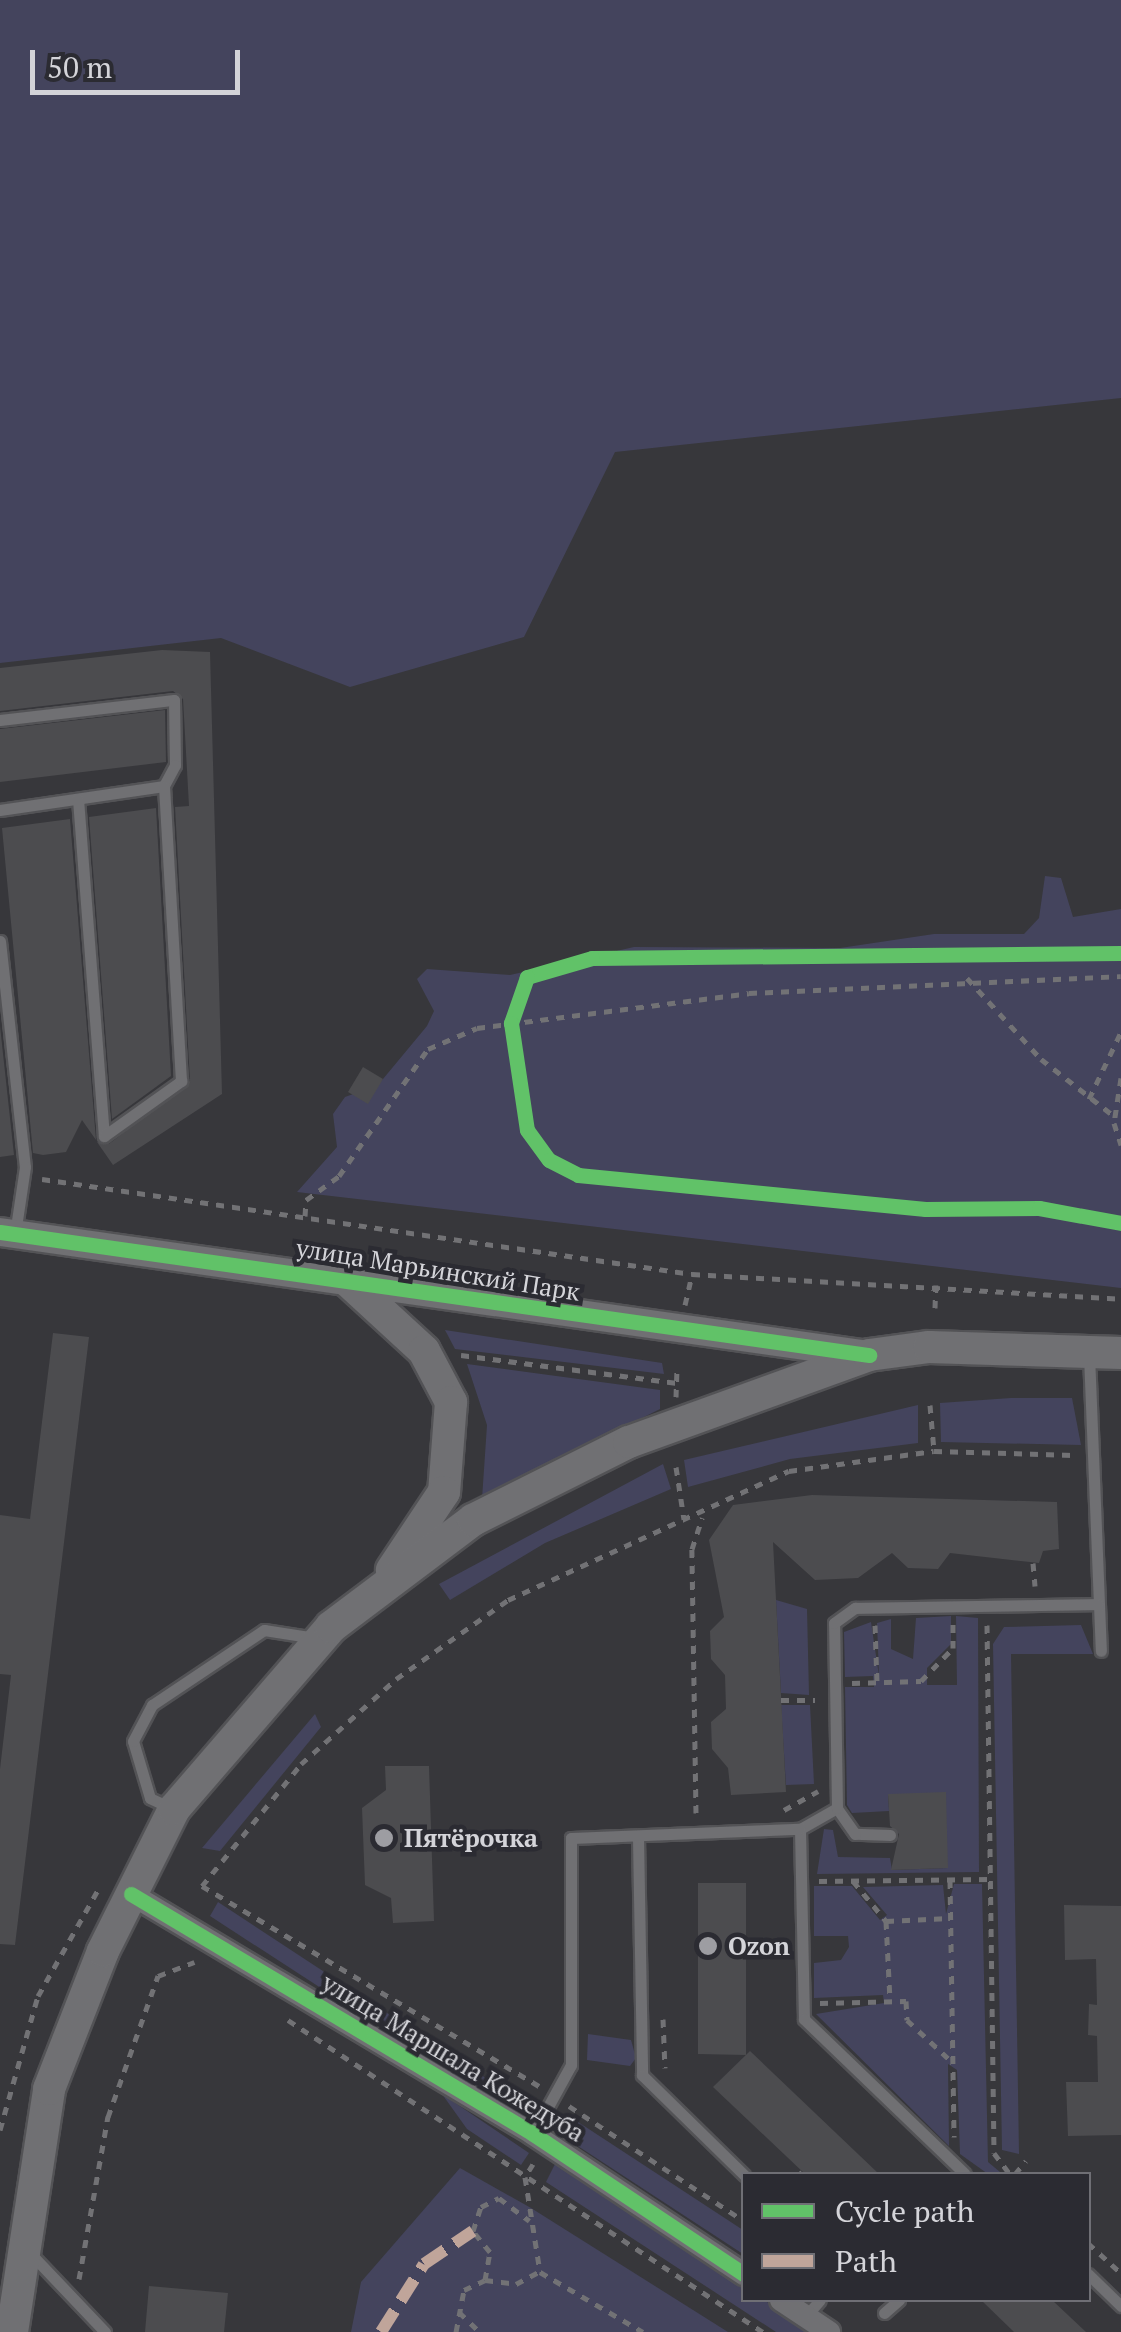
<!DOCTYPE html>
<html>
<head>
<meta charset="utf-8">
<style>
	body { margin:0 }
	#map { position:relative; width:1121px; height:2332px; overflow:hidden; background:#37373b; font-family:"PT Serif",serif }
	div>[style] { position:absolute }
	[style*='--x'] { left:calc(var(--x)*1px); top:calc(var(--y)*1px); width:calc(var(--w)*1px); rotate:calc(var(--a)*1deg) }
	.green>* { inset:0; background:#44445d }
	.building>* { inset:0; background:#4c4c4f }
	.path>* { height:5px; margin-top:-2.5px; transform-origin:0; background:repeating-linear-gradient(90deg,#727275 0 8px,transparent 0 16px) }
	.roads { filter:drop-shadow(2px 0 #535356) drop-shadow(-2px 0 #535356) drop-shadow(0 2px #535356) drop-shadow(0 -2px #535356) }
	.service>* { height:11px; margin:-5.5px; padding:0 5.5px; transform-origin:5.5px; border-radius:5.5px; background:#707073 }
	.minor>* { height:22px; margin:-11px; padding:0 11px; transform-origin:11px; border-radius:11px; background:#707073 }
	.tertiary>* { height:28px; margin:-14px; padding:0 14px; transform-origin:14px; border-radius:14px; background:#707073 }
	.secondary>* { height:32px; margin:-16px; padding:0 16px; transform-origin:16px; border-radius:16px; background:#707073 }
	.quiet>* { height:12px; margin-top:-6px; transform-origin:0; background:repeating-linear-gradient(90deg,#c0a59a 0 25px,transparent 0 37px) }
	.cycleway>* { height:15px; margin:-7.5px; padding:0 7.5px; transform-origin:7.5px; border-radius:7.5px; background:#61c268 }
	.dots>* { width:28px; height:28px; translate:-50% -50%; box-sizing:border-box; border:5px solid #2b2b32; border-radius:50% }
	span { translate:-50% -50%; white-space:nowrap; text-align:center; line-height:1.15; -webkit-text-stroke:9px #2b2b32; paint-order:stroke }
	.street-label { font-size:25px; color:#d4d4d9 }
	.poi-label { font-size:25px; color:#d4d4d9; font-weight:700 }
	.left { translate:0 -50%; text-align:left }
	.legend { position:absolute; left:741px; top:2172px; width:350px; height:130px; box-sizing:border-box; background:#2b2b32; border:2px solid #6f6f75; margin:0; padding:12px 18px; list-style:none; font-size:30px; color:#d4d4d9 }
	.legend li { display:flex; align-items:center; gap:20px; height:50px }
	.legend b { width:50px; border:2px solid #6f6f75 }
	.scale { position:absolute; left:30px; top:50px; width:210px; height:45px; box-sizing:border-box; border:5px solid #d4d4d9; border-top:0; padding-left:12px; font-size:30px; line-height:35px; white-space:nowrap; color:#d4d4d9; -webkit-text-stroke:8px #2b2b32; paint-order:stroke }
</style>
</head>
<body>
<div id="map">
	<div class="green">
		<div style="clip-path:polygon(0 0,1121px 0,1121px 398px,615px 452px,524px 637px,350px 687px,221px 638px,0 663px)"></div>
		<div style="clip-path:polygon(1045px 876px,1061px 878px,1073px 917px,1121px 909px,1121px 1288px,297px 1192px,337px 1147px,333px 1114px,345px 1097px,378px 1085px,427px 1026px,434px 1011px,417px 979px,427px 969px,510px 975px,634px 947px,840px 948px,934px 934px,1024px 934px,1039px 918px)"></div>
		<div style="clip-path:polygon(445px 1330px,662px 1363px,664px 1374px,455px 1349px)"></div>
		<div style="clip-path:polygon(467px 1364px,660px 1390px,660px 1409px,482px 1499px,487px 1425px)"></div>
		<div style="clip-path:polygon(1011px 1398px,1072px 1398px,1081px 1445px,941px 1442px,940px 1403px)"></div>
		<div style="clip-path:polygon(918px 1405px,918px 1443px,790px 1459px,688px 1487px,684px 1460px)"></div>
		<div style="clip-path:polygon(663px 1464px,671px 1489px,545px 1543px,450px 1600px,439px 1584px)"></div>
		<div style="clip-path:polygon(776px 1600px,807px 1609px,809px 1695px,781px 1693px)"></div>
		<div style="clip-path:polygon(951px 1616px,951px 1644px,927px 1668px,927px 1685px,957px 1685px,956px 1616px,978px 1618px,979px 1872px,817px 1874px,824px 1829px,833px 1830px,838px 1857px,890px 1858px,892px 1870px,948px 1868px,888px 1795px,889px 1811px,852px 1813px,847px 1805px,845px 1687px,874px 1687px,873px 1676px,845px 1677px,844px 1632px,871px 1622px,879px 1676px,877px 1623px,891px 1619px,891px 1649px,913px 1659px,916px 1618px)"></div>
		<div style="clip-path:polygon(1081px 1625px,1093px 1654px,1011px 1654px,1019px 2154px,1002px 2150px,993px 1644px,1004px 1627px)"></div>
		<div style="clip-path:polygon(781px 1705px,810px 1705px,814px 1784px,786px 1785px)"></div>
		<div style="clip-path:polygon(315px 1714px,321px 1727px,220px 1851px,202px 1848px)"></div>
		<div style="clip-path:polygon(954px 1884px,982px 1884px,988px 2162px,1000px 2172px,988px 2174px,960px 2154px,957px 2070px,948px 2064px,949px 2146px,816px 2014px,884px 2003px,883px 1995px,814px 1998px,814px 1963px,841px 1960px,849px 1947px,848px 1936px,814px 1936px,814px 1886px,852px 1886px,880px 1920px,887px 1915px,863px 1887px,943px 1885px,946px 1914px)"></div>
		<div style="clip-path:polygon(218px 1902px,536px 2111px,530px 2124px,210px 1916px)"></div>
		<div style="clip-path:polygon(588px 2034px,631px 2040px,636px 2058px,630px 2066px,587px 2060px)"></div>
		<div style="clip-path:polygon(442px 2094px,529px 2153px,521px 2165px,467px 2129px)"></div>
		<div style="clip-path:polygon(572px 2118px,743px 2230px,743px 2254px,561px 2135px)"></div>
		<div style="clip-path:polygon(555px 2164px,743px 2286px,744px 2300px,764px 2300px,814px 2332px,776px 2332px,546px 2182px)"></div>
		<div style="clip-path:polygon(460px 2168px,531px 2208px,728px 2332px,351px 2332px,361px 2282px)"></div>
	</div>
	<div class="building">
		<div style="clip-path:polygon(162px 650px,210px 652px,222px 1094px,113px 1165px,97px 1142px,109px 1144px,190px 1081px,175px 807px,189px 806px,183px 699px,173px 691px,0 711px,0 668px)"></div>
		<div style="clip-path:polygon(165px 710px,166px 762px,0 782px,0 729px)"></div>
		<div style="clip-path:polygon(156px 808px,171px 1076px,112px 1119px,89px 817px)"></div>
		<div style="clip-path:polygon(70px 819px,96px 1140px,82px 1120px,66px 1152px,43px 1155px,33px 1153px,2px 828px)"></div>
		<div style="clip-path:polygon(0 1026px,14px 1155px,0 1157px)"></div>
		<div style="clip-path:polygon(363px 1067px,383px 1079px,368px 1104px,348px 1092px)"></div>
		<div style="clip-path:polygon(53px 1333px,89px 1337px,15px 1945px,0 1944px,0 1769px,11px 1675px,0 1674px,0 1515px,30px 1519px)"></div>
		<div style="clip-path:polygon(812px 1495px,1057px 1502px,1059px 1549px,1043px 1551px,1039px 1563px,950px 1553px,938px 1569px,908px 1568px,892px 1553px,858px 1578px,815px 1580px,773px 1542px,786px 1792px,731px 1795px,728px 1768px,712px 1749px,711px 1722px,726px 1709px,725px 1675px,711px 1659px,710px 1631px,724px 1617px,709px 1540px,733px 1505px)"></div>
		<div style="clip-path:polygon(385px 1766px,429px 1766px,434px 1921px,393px 1923px,391px 1898px,365px 1885px,362px 1808px,386px 1790px)"></div>
		<div style="clip-path:polygon(946px 1792px,948px 1868px,891px 1870px,899px 1834px,890px 1826px,888px 1794px)"></div>
		<div style="clip-path:polygon(698px 1883px,746px 1883px,746px 2055px,698px 2054px)"></div>
		<div style="clip-path:polygon(1064px 1905px,1121px 1906px,1121px 2135px,1068px 2136px,1066px 2082px,1098px 2082px,1097px 2036px,1088px 2035px,1089px 2004px,1097px 2005px,1096px 1959px,1065px 1960px)"></div>
		<div style="clip-path:polygon(750px 2051px,879px 2174px,805px 2174px,713px 2087px)"></div>
		<div style="clip-path:polygon(149px 2286px,228px 2293px,224px 2332px,145px 2332px)"></div>
		<div style="clip-path:polygon(981px 2300px,1052px 2300px,1086px 2332px,1014px 2332px)"></div>
	</div>
	<div class="path">
		<div style="--x:967;--y:978;--w:110;--a:47.6"></div>
		<div style="--x:1041;--y:1059;--w:93;--a:38"></div>
		<div style="--x:1121;--y:1078;--w:46;--a:98.8"></div>
		<div style="--x:1114;--y:1123;--w:23;--a:72"></div>
		<div style="--x:1089;--y:1099;--w:74;--a:-64.5"></div>
		<div style="--x:42;--y:1179;--w:657;--a:8.32"></div>
		<div style="--x:692;--y:1274;--w:430;--a:3.3"></div>
		<div style="--x:305;--y:1216;--w:16;--a:-86"></div>
		<div style="--x:306;--y:1200;--w:41;--a:-36"></div>
		<div style="--x:339;--y:1176;--w:155;--a:-55"></div>
		<div style="--x:428;--y:1049;--w:53;--a:-23.2"></div>
		<div style="--x:477;--y:1028;--w:274;--a:-7.3"></div>
		<div style="--x:749;--y:993;--w:372;--a:-2.6"></div>
		<div style="--x:685;--y:1305;--w:32;--a:-77"></div>
		<div style="--x:935;--y:1308;--w:23;--a:-88"></div>
		<div style="--x:461;--y:1355;--w:218;--a:7.4"></div>
		<div style="--x:676;--y:1397;--w:27;--a:-88"></div>
		<div style="--x:930;--y:1405;--w:46;--a:85"></div>
		<div style="--x:676;--y:1467;--w:53;--a:81.3"></div>
		<div style="--x:1033;--y:1563;--w:23;--a:85"></div>
		<div style="--x:875;--y:1625;--w:57;--a:88"></div>
		<div style="--x:987;--y:1625;--w:528;--a:89.24"></div>
		<div style="--x:994;--y:2153;--w:26;--a:53"></div>
		<div style="--x:852;--y:1683;--w:69;--a:-1.7"></div>
		<div style="--x:921;--y:1681;--w:46;--a:-45.9"></div>
		<div style="--x:953;--y:1648;--w:24;--a:-90"></div>
		<div style="--x:781;--y:1700;--w:34;--a:0"></div>
		<div style="--x:784;--y:1810;--w:39;--a:-29"></div>
		<div style="--x:696;--y:1813;--w:264;--a:-90.9"></div>
		<div style="--x:692;--y:1549;--w:33;--a:-72"></div>
		<div style="--x:950;--y:1880;--w:257;--a:89.1"></div>
		<div style="--x:819;--y:1881;--w:172;--a:-0.7"></div>
		<div style="--x:853;--y:1881;--w:52;--a:50.5"></div>
		<div style="--x:886;--y:1921;--w:64;--a:-2.7"></div>
		<div style="--x:886;--y:1921;--w:79;--a:87.1"></div>
		<div style="--x:820;--y:2003;--w:86;--a:-1.3"></div>
		<div style="--x:906;--y:2001;--w:19;--a:87"></div>
		<div style="--x:907;--y:2020;--w:62;--a:43"></div>
		<div style="--x:663;--y:2019;--w:49;--a:87.7"></div>
		<div style="--x:288;--y:2020;--w:568;--a:33.3"></div>
		<div style="--x:539;--y:2086;--w:392;--a:-149.3"></div>
		<div style="--x:202;--y:1886;--w:157;--a:-50.9"></div>
		<div style="--x:301;--y:1764;--w:127;--a:-41.8"></div>
		<div style="--x:396;--y:1679;--w:137;--a:-35.2"></div>
		<div style="--x:508;--y:1600;--w:309;--a:-24.7"></div>
		<div style="--x:789;--y:1471;--w:146;--a:-7.9"></div>
		<div style="--x:934;--y:1451;--w:139;--a:1.6"></div>
		<div style="--x:569;--y:2106;--w:209;--a:33.3"></div>
		<div style="--x:0;--y:2130;--w:139;--a:-74.2"></div>
		<div style="--x:38;--y:1996;--w:122;--a:-60.5"></div>
		<div style="--x:533;--y:2164;--w:15;--a:122"></div>
		<div style="--x:525;--y:2177;--w:96;--a:81"></div>
		<div style="--x:540;--y:2272;--w:119;--a:30.2"></div>
		<div style="--x:800;--y:2174;--w:3;--a:-45"></div>
		<div style="--x:1015;--y:2174;--w:17;--a:-50"></div>
		<div style="--x:1088;--y:2243;--w:45;--a:42.3"></div>
		<div style="--x:79;--y:2279;--w:165;--a:-79.9"></div>
		<div style="--x:108;--y:2117;--w:150;--a:-70.5"></div>
		<div style="--x:158;--y:1976;--w:39;--a:-21"></div>
		<div style="--x:485;--y:2280;--w:31;--a:7"></div>
		<div style="--x:516;--y:2284;--w:26;--a:-28"></div>
		<div style="--x:459;--y:2312;--w:29;--a:44"></div>
		<div style="--x:456;--y:2332;--w:43;--a:-79.2"></div>
		<div style="--x:464;--y:2290;--w:23;--a:-25"></div>
		<div style="--x:485;--y:2280;--w:28;--a:-80"></div>
		<div style="--x:490;--y:2252;--w:27;--a:-129"></div>
		<div style="--x:473;--y:2231;--w:25;--a:-72"></div>
		<div style="--x:481;--y:2207;--w:20;--a:-27"></div>
		<div style="--x:499;--y:2198;--w:38;--a:37"></div>
	</div>
	<div class="roads">
		<div class="service">
			<div style="--x:0;--y:720;--w:175;--a:-6.6"></div>
			<div style="--x:174;--y:700;--w:65;--a:89.1"></div>
			<div style="--x:175;--y:765;--w:24;--a:118"></div>
			<div style="--x:164;--y:786;--w:166;--a:171.7"></div>
			<div style="--x:78;--y:799;--w:338;--a:85.6"></div>
			<div style="--x:104;--y:1136;--w:95;--a:-35.5"></div>
			<div style="--x:181;--y:1081;--w:295;--a:-93.3"></div>
			<div style="--x:0;--y:941;--w:227;--a:83.7"></div>
			<div style="--x:25;--y:1167;--w:68;--a:98.5"></div>
			<div style="--x:1089;--y:1355;--w:296;--a:87.7"></div>
			<div style="--x:171;--y:1808;--w:23;--a:-155"></div>
			<div style="--x:150;--y:1798;--w:59;--a:-106.6"></div>
			<div style="--x:133;--y:1741;--w:41;--a:-62.2"></div>
			<div style="--x:152;--y:1705;--w:135;--a:-33.8"></div>
			<div style="--x:264;--y:1630;--w:52;--a:8.9"></div>
			<div style="--x:837;--y:1808;--w:43;--a:150.4"></div>
			<div style="--x:800;--y:1829;--w:190;--a:88.8"></div>
			<div style="--x:804;--y:2019;--w:223;--a:43.9"></div>
			<div style="--x:890;--y:1835;--w:35;--a:-178"></div>
			<div style="--x:855;--y:1834;--w:32;--a:-125"></div>
			<div style="--x:837;--y:1808;--w:185;--a:-90.9"></div>
			<div style="--x:834;--y:1623;--w:26;--a:-36"></div>
			<div style="--x:855;--y:1608;--w:243;--a:-0.9"></div>
			<div style="--x:638;--y:1837;--w:238;--a:89"></div>
			<div style="--x:642;--y:2075;--w:143;--a:44.4"></div>
			<div style="--x:533;--y:2134;--w:79;--a:-61.2"></div>
			<div style="--x:571;--y:2065;--w:227;--a:-90"></div>
			<div style="--x:571;--y:1838;--w:229;--a:-2.3"></div>
			<div style="--x:30;--y:2253;--w:109;--a:46.5"></div>
			<div style="--x:1088;--y:2274;--w:46;--a:44.1"></div>
			<div style="--x:884;--y:2313;--w:20;--a:-41"></div>
			<div style="--x:806;--y:2316;--w:21;--a:-49"></div>
		</div>
		<div class="minor">
			<div style="--x:131;--y:1894;--w:468;--a:30.8"></div>
			<div style="--x:533;--y:2134;--w:253;--a:33.6"></div>
			<div style="--x:781;--y:2300;--w:58;--a:33.7"></div>
		</div>
		<div class="tertiary">
			<div style="--x:0;--y:1232;--w:878;--a:8.06"></div>
		</div>
		<div class="secondary">
			<div style="--x:348;--y:1281;--w:103;--a:42.6"></div>
			<div style="--x:424;--y:1351;--w:58;--a:62.1"></div>
			<div style="--x:451;--y:1402;--w:90;--a:94.4"></div>
			<div style="--x:444;--y:1492;--w:94;--a:123.7"></div>
			<div style="--x:12;--y:2332;--w:246;--a:-81.3"></div>
			<div style="--x:49;--y:2089;--w:148;--a:-68.6"></div>
			<div style="--x:103;--y:1951;--w:159;--a:-63.4"></div>
			<div style="--x:174;--y:1809;--w:240;--a:-49.2"></div>
			<div style="--x:331;--y:1627;--w:178;--a:-37"></div>
			<div style="--x:473;--y:1520;--w:174;--a:-26.6"></div>
			<div style="--x:629;--y:1442;--w:255;--a:-19.9"></div>
			<div style="--x:869;--y:1355;--w:61;--a:-7.6"></div>
			<div style="--x:929;--y:1347;--w:192;--a:1.8"></div>
		</div>
	</div>
	<div class="quiet">
		<div style="--x:381;--y:2332;--w:80;--a:-57.7"></div>
		<div style="--x:424;--y:2264;--w:59;--a:-34"></div>
	</div>
	<div class="cycleway">
		<div style="--x:1121;--y:953;--w:529;--a:179.46"></div>
		<div style="--x:592;--y:958;--w:68;--a:163.7"></div>
		<div style="--x:527;--y:977;--w:49;--a:109.2"></div>
		<div style="--x:511;--y:1023;--w:108;--a:81.5"></div>
		<div style="--x:527;--y:1130;--w:37;--a:54"></div>
		<div style="--x:549;--y:1160;--w:33;--a:27"></div>
		<div style="--x:578;--y:1175;--w:349;--a:5.6"></div>
		<div style="--x:925;--y:1209;--w:114;--a:-0.5"></div>
		<div style="--x:1039;--y:1208;--w:83;--a:10.4"></div>
		<div style="--x:0;--y:1232;--w:878;--a:8.06"></div>
		<div style="--x:131;--y:1894;--w:468;--a:30.8"></div>
		<div style="--x:533;--y:2134;--w:253;--a:33.6"></div>
	</div>
	<div class="dots">
		<div style="left:384px;top:1838px;background:#9d9da2"></div>
		<div style="left:708px;top:1946px;background:#9d9da2"></div>
	</div>
	<div class="street-label">
		<span style="left:438px;top:1270px;rotate:9deg">улица Марьинский Парк</span>
		<span style="left:453px;top:2058px;rotate:31deg">улица Маршала Кожедуба</span>
	</div>
	<div class="poi-label">
		<span class="left" style="left:404px;top:1838px">Пятёрочка</span>
		<span class="left" style="left:728px;top:1946px">Ozon</span>
	</div>
	<ul class="legend">
	<li><b style="height:12px;background:#61c268"></b>Cycle path</li>
	<li><b style="height:12px;background:#c0a59a"></b>Path</li>
	</ul>
	<div class="scale">50 m</div>
</div>
</body>
</html>
